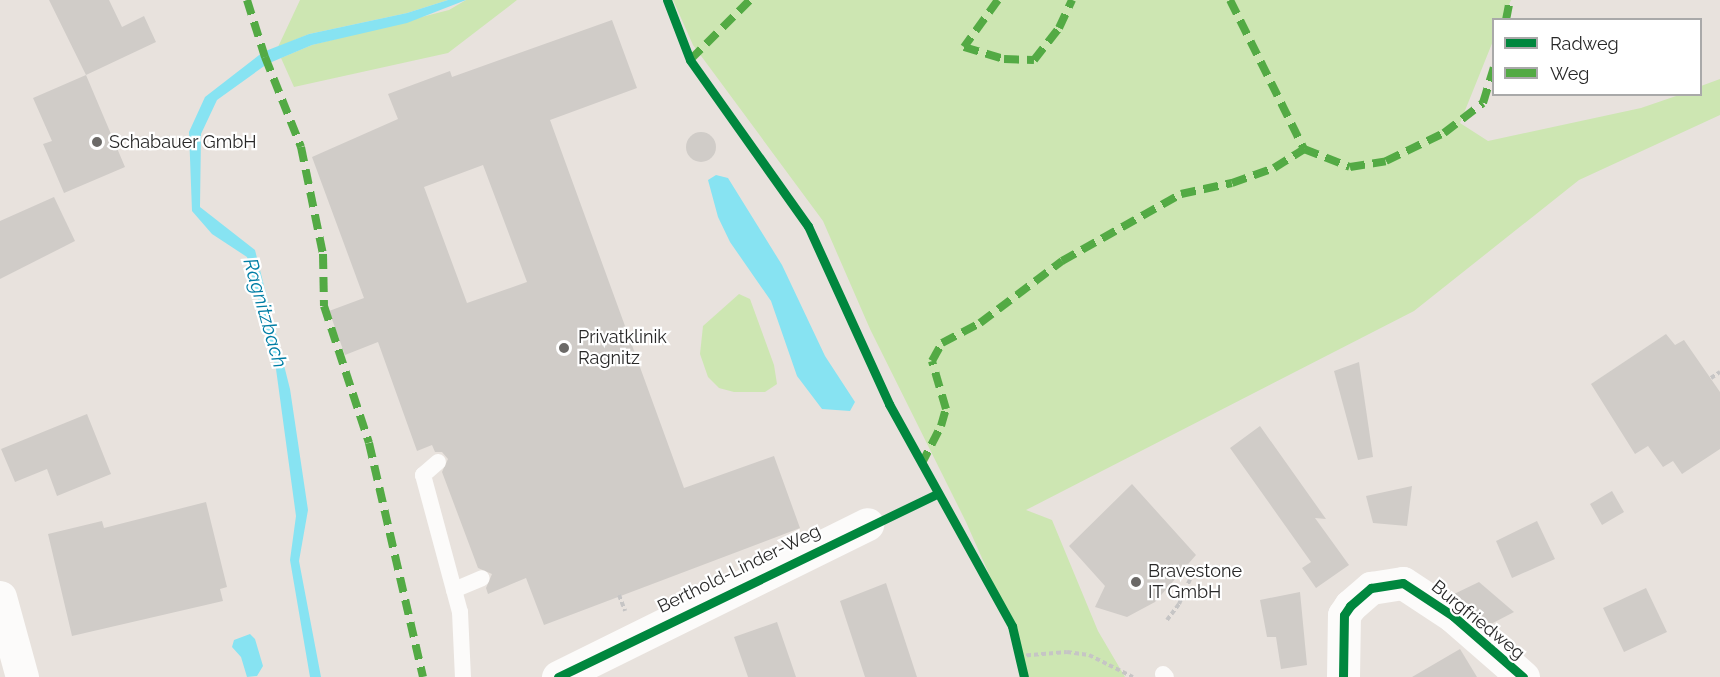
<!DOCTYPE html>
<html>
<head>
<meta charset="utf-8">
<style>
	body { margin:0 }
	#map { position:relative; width:1720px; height:677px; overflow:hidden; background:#e8e2dd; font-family:Raleway,sans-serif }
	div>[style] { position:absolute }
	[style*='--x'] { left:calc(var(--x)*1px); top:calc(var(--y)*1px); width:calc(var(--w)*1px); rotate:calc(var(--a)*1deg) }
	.green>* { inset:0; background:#cde6b2 }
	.water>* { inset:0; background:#87e3f2 }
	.building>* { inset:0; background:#d0ccc8 }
	.round { border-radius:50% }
	.path>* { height:4px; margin-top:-2px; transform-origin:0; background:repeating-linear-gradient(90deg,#c6c5c5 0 4.5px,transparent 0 7.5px) }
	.lane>* { height:16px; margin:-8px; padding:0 8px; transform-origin:8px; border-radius:8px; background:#fcfbfa }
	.street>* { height:33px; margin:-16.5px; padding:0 16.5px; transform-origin:16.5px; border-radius:16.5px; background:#fcfbfa }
	.secondary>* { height:33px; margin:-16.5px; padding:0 16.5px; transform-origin:16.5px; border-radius:16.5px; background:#fcfbfa }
	.quiet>* { height:8px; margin-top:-4px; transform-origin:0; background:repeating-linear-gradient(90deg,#53aa44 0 15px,transparent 0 23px) }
	.cycleway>* { height:9px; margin:-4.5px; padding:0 4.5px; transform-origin:4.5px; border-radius:4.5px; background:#00873e }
	.dots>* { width:16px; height:16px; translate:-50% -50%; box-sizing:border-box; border:3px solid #fff; border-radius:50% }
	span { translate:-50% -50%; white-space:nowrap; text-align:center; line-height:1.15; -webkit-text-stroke:4.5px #fff; paint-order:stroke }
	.poi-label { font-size:18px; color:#282828 }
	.left { translate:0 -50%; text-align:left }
	.street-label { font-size:18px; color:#282828 }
	.water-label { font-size:20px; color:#007ea5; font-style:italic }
	.legend { position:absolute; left:1492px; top:18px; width:210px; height:78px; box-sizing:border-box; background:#fff; border:2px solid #a9a9a9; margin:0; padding:8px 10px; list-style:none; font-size:18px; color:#282828 }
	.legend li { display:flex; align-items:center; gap:12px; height:30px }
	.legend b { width:30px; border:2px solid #a9a9a9 }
</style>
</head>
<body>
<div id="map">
	<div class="green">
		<div style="clip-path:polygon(300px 0,448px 0,407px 13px,309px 34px,278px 47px)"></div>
		<div style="clip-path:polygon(466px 0,517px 0,448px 53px,294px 87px,281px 58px,312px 45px,449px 10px)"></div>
		<div style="clip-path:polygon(673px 0,1511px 0,1503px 19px,1494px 20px,1493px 41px,1460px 123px,1488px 141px,1641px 108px,1679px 95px,1700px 94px,1701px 86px,1720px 79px,1720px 115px,1579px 180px,1414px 311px,1026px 510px,1052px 520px,1098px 631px,1125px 677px,1024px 677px,1012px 626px,966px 522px,870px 329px,823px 221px,693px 45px)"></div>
		<div style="clip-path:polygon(739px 294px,750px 299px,774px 365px,777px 384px,765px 392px,734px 392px,719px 388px,708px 377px,700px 354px,703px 326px)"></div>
	</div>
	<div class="water">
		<div style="clip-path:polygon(448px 0,466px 0,407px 23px,312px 45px,267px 64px,217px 100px,201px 134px,200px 207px,255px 250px,290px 389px,308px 510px,299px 561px,321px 677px,310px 677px,290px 560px,296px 516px,276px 369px,247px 257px,212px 234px,192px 211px,189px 132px,205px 97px,263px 52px,309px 34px,407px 13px)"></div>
		<div style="clip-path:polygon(716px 175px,728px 178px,782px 265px,825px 356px,855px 402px,850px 411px,822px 409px,797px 376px,771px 301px,730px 242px,718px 217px,708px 180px)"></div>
		<div style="clip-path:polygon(250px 634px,255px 639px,263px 666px,257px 676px,247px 677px,241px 657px,232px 647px,234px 640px)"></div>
	</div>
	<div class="building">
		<div style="clip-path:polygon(49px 0,109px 0,122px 27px,144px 16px,156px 42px,86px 75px,125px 167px,64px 193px,43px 144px,52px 141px,33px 98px,86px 75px)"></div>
		<div style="clip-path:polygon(evenodd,612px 20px,637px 88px,550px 120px,684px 488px,774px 456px,800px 528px,544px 625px,526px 578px,488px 594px,486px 588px,492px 574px,478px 568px,442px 472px,448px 459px,442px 452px,435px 452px,432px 445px,417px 451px,378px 342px,345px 355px,329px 311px,364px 298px,312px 157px,398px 119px,388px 94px,450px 71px,452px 77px,612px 20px,483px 165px,527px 282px,467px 303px,424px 187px,483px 165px)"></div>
		<div class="round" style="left:686px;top:132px;width:30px;height:30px"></div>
		<div style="clip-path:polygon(54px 197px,75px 241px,0 279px,0 221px)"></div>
		<div style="clip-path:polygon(1666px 334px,1675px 345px,1684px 340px,1720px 392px,1720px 449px,1682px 474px,1673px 461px,1663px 467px,1648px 446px,1635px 454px,1591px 384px)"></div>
		<div style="clip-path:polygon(1359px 362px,1373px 457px,1358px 460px,1334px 371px)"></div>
		<div style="clip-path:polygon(87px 414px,111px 474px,57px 496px,47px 469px,15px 482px,1px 449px)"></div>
		<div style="clip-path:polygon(1260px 426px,1326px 519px,1315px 518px,1349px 565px,1316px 588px,1302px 568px,1311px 562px,1230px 448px)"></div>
		<div style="clip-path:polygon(1132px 484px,1196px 555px,1155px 602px,1127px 617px,1095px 607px,1105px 586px,1069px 546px)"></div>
		<div style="clip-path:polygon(1412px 486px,1407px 526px,1373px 523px,1366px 496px)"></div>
		<div style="clip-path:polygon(1612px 491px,1624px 512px,1602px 525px,1590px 504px)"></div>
		<div style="clip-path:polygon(206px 502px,227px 587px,220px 589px,223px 601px,72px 636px,48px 534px,102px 521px,104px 528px)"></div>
		<div style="clip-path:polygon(1537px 521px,1555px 559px,1512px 578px,1496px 541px)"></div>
		<div style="clip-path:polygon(1479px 582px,1514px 612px,1491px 624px,1454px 594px)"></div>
		<div style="clip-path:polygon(886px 583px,917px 677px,865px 677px,840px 601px)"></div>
		<div style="clip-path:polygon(1646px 588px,1667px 632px,1624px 652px,1603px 608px)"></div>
		<div style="clip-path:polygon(1300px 592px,1307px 665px,1281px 669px,1276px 637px,1267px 637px,1260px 600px)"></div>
		<div style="clip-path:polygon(777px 622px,796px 677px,748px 677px,734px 637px)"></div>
		<div style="clip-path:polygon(1460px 649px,1477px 677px,1412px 677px)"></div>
	</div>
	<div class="path">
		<div style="--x:1711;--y:378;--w:11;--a:-34"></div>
		<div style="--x:619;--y:595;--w:17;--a:69"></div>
		<div style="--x:1167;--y:620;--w:20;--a:-53"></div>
		<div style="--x:1179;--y:604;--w:34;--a:-66"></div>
		<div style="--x:1019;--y:656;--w:48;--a:-4.8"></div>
		<div style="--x:1067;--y:652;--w:22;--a:8"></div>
		<div style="--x:1089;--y:655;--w:49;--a:26.6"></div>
	</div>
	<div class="lane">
		<div style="--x:438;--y:462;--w:20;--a:139"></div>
		<div style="--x:423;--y:475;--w:142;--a:74.9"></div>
		<div style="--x:460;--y:612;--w:65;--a:87.4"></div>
		<div style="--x:454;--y:590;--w:30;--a:-23"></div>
		<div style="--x:1163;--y:674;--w:4;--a:45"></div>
	</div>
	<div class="street">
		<div style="--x:558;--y:677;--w:345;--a:-26.3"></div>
		<div style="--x:1343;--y:677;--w:62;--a:-89.1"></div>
		<div style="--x:1344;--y:615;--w:11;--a:-56"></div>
		<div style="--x:1350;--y:606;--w:28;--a:-41"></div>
		<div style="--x:1371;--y:588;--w:32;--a:-9"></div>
		<div style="--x:1403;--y:583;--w:60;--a:33.4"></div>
		<div style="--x:1453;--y:616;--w:93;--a:41.1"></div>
	</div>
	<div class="secondary">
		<div style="--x:0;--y:597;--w:83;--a:74.6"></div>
	</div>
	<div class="quiet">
		<div style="--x:247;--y:0;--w:60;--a:72.5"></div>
		<div style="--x:265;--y:57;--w:97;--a:68.2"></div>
		<div style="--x:301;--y:147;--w:109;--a:78.4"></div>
		<div style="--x:323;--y:254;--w:52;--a:88.9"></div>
		<div style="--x:324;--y:306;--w:144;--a:71.8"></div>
		<div style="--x:369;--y:443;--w:240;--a:77"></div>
		<div style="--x:998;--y:0;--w:58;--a:125.9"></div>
		<div style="--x:964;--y:47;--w:42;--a:16.7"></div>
		<div style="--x:1004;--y:59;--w:30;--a:2"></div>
		<div style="--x:1034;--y:60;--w:41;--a:-52"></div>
		<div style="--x:1059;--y:28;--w:31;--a:-65"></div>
		<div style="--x:1230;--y:0;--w:166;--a:63.6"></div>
		<div style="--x:1506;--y:20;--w:20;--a:-79"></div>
		<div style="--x:690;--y:60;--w:85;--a:-45"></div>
		<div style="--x:921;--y:465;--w:44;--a:-62.9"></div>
		<div style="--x:941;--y:426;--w:18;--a:-74"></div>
		<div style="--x:946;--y:409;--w:50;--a:-106.3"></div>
		<div style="--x:932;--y:361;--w:21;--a:-61"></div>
		<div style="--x:942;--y:343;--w:43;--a:-27.8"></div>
		<div style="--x:980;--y:323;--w:103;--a:-37.1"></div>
		<div style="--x:1062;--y:261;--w:137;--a:-29.4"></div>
		<div style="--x:1181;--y:194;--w:52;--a:-12.2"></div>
		<div style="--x:1232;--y:183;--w:45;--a:-19.7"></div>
		<div style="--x:1274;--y:168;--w:36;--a:-32"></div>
		<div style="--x:1304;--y:149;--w:49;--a:21.4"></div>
		<div style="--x:1350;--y:167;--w:36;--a:-9"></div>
		<div style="--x:1386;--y:161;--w:64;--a:-25.8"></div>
		<div style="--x:1444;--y:133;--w:49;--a:-37.6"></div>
		<div style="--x:1483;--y:103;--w:37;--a:-73"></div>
	</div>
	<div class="cycleway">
		<div style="--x:667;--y:0;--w:64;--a:69"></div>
		<div style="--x:690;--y:60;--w:204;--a:54.6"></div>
		<div style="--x:808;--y:226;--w:196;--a:65.5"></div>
		<div style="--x:889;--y:404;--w:254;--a:61"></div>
		<div style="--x:1012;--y:626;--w:52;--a:76.8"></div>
		<div style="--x:558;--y:677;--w:420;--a:-25.8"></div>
		<div style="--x:1343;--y:677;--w:62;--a:-89.1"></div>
		<div style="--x:1344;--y:615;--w:11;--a:-56"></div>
		<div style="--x:1350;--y:606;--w:28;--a:-41"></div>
		<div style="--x:1371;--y:588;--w:32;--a:-9"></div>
		<div style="--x:1403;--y:583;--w:60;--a:33.4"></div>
		<div style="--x:1453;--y:616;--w:93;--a:41.1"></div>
	</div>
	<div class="dots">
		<div style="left:97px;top:142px;background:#6b6967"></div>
		<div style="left:564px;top:348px;background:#6b6967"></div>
		<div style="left:1136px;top:582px;background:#6b6967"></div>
	</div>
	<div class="poi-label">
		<span class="left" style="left:109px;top:142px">Schabauer GmbH</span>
		<span class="left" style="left:578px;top:348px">Privatklinik<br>Ragnitz</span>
		<span class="left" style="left:1148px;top:582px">Bravestone<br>IT GmbH</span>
	</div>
	<div class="street-label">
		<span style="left:739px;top:569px;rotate:-26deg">Berthold-Linder-Weg</span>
		<span style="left:1478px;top:620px;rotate:39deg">Burgfriedweg</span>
	</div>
	<div class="water-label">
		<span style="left:265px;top:313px;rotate:74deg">Ragnitzbach</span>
	</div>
	<ul class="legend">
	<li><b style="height:8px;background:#00873e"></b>Radweg</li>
	<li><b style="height:8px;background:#53aa44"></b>Weg</li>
	</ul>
</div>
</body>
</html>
